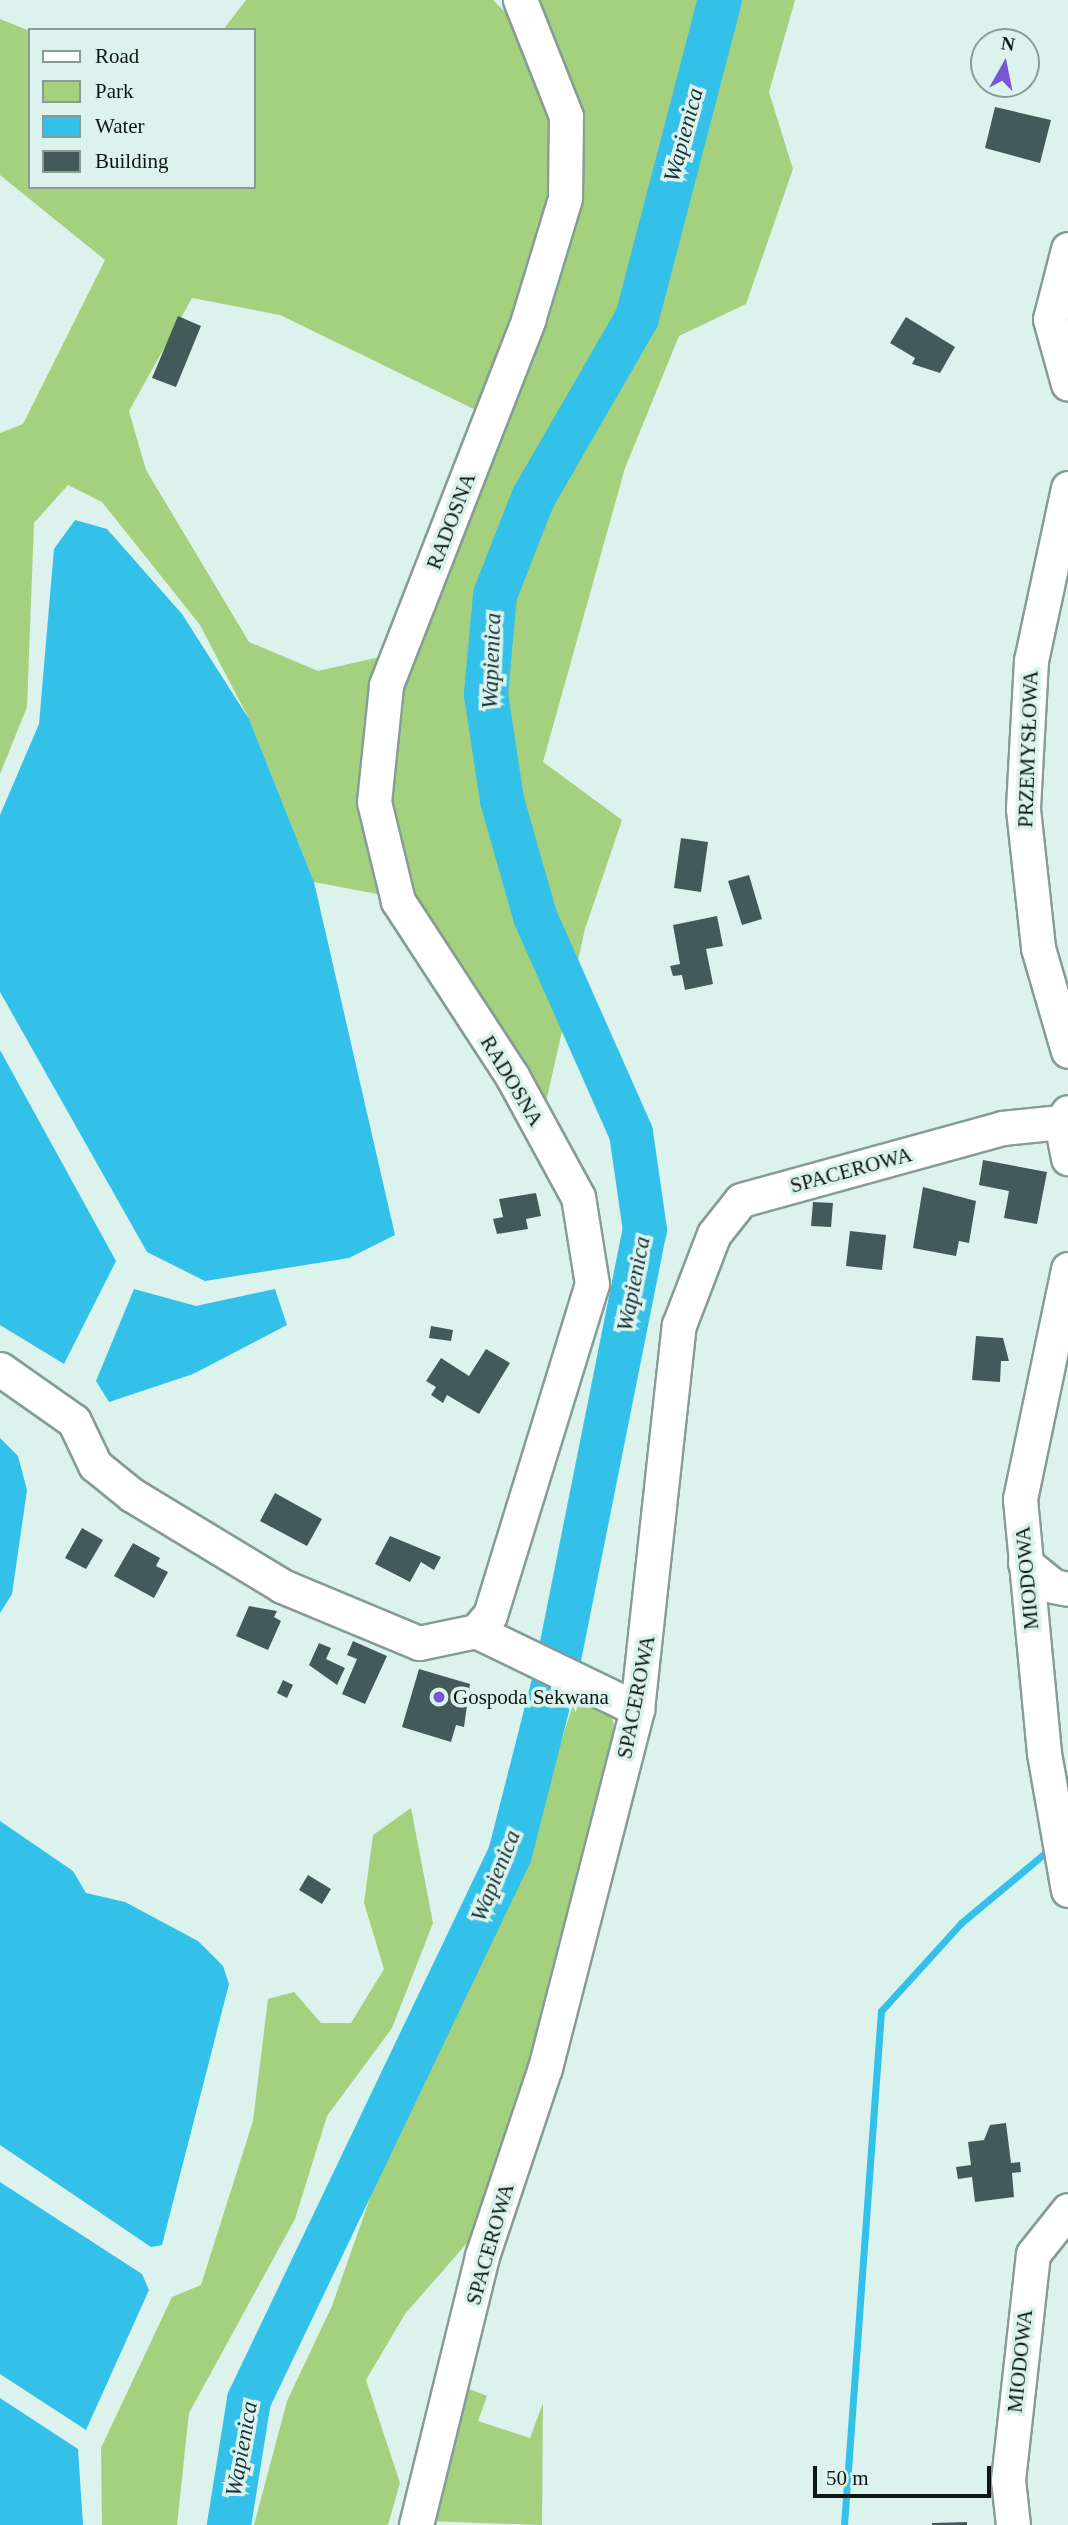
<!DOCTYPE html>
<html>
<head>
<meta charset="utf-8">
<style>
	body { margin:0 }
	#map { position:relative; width:1068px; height:2525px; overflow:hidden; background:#dbf3ec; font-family:Georgia,serif }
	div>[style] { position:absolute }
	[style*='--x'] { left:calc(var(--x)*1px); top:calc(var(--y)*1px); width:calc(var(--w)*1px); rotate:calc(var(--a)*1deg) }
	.green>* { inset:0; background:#a5d07e }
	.water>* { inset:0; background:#33c0e9 }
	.stream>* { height:7px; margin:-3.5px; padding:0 3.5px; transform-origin:3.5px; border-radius:3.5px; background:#33c0e9 }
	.river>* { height:44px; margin:-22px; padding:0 22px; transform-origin:22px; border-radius:22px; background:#33c0e9 }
	.building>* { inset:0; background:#435a5b }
	.roads { filter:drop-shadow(2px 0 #869c96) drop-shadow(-2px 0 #869c96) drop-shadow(0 2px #869c96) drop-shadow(0 -2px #869c96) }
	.minor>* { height:33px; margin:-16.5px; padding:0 16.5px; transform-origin:16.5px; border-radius:16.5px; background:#fff }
	.dots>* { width:19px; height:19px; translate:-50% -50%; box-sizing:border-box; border:4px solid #dbf3ec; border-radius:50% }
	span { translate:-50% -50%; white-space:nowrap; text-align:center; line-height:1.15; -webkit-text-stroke:7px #dbf3ec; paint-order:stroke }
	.street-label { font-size:21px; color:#0d1614 }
	.poi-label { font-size:21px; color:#0d1614 }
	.left { translate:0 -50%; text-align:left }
	.water-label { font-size:23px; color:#192f37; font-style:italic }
	.legend { position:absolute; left:28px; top:28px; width:228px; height:161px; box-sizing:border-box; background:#dbf3ec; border:2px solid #899b96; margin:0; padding:9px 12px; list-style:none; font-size:21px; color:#0d1614 }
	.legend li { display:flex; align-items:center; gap:14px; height:35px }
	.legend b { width:35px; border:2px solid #899b96 }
	.north { position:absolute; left:970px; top:28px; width:70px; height:70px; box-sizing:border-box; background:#dbf3ec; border:2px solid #899b96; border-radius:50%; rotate:9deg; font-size:19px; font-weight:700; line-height:28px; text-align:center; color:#0d1614 }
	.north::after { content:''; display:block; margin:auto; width:24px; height:32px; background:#7758d2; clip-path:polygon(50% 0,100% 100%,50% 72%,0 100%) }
	.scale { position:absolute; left:813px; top:2466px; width:178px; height:32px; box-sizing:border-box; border:4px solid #0d1614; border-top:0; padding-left:9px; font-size:21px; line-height:24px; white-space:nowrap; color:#0d1614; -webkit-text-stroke:5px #dbf3ec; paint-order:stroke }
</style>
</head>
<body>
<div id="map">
	<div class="green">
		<div style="clip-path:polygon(246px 0,493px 0,529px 36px,558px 118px,557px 199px,484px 414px,280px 315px,192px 298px,129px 411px,146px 470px,249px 642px,318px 671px,415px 649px,534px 325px,571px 202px,573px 116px,529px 0,795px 0,769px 92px,793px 169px,746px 304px,679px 336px,625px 468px,543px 762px,622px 820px,585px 929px,544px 1111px,409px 900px,314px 882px,249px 719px,200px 625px,102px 502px,68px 485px,34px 523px,27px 707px,0 774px,0 433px,23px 424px,105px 260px,0 175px,0 19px,30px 31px,30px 187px,254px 187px,254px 30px,223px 30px)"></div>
		<div style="clip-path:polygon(576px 1696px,610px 1711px,621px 1748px,575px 1931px,475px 2234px,405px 2314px,366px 2380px,400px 2483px,388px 2525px,254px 2525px,287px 2401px,332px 2306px,388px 2147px,514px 1885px)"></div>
		<div style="clip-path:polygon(411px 1808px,433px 1923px,392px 2028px,327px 2116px,295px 2219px,189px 2413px,177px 2525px,102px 2525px,101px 2448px,172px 2297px,201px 2285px,253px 2121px,268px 1999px,294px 1992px,321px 2023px,351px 2023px,384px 1969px,364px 1903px,373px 1835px)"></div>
		<div style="clip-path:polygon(462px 2386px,487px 2396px,478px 2421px,530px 2438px,543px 2403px,542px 2525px,428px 2521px)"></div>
	</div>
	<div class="water">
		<div style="clip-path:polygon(75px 520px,107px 529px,182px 614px,249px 719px,314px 882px,395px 1235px,349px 1258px,205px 1281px,147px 1252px,0 992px,0 815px,39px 724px,54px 549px)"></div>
		<div style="clip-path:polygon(0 1050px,116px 1261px,64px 1364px,0 1325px)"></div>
		<div style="clip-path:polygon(134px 1289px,196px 1306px,275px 1289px,287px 1325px,193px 1374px,109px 1402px,96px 1381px)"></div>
		<div style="clip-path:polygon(0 1438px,18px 1456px,27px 1490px,12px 1594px,0 1613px)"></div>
		<div style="clip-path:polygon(0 1821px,73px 1871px,86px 1893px,125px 1902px,198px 1941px,223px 1966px,229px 1984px,162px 2245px,151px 2247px,0 2145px)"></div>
		<div style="clip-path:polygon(0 2182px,142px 2274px,149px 2290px,86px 2430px,0 2374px)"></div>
		<div style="clip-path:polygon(0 2398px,78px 2449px,83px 2525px,0 2525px)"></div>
	</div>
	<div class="stream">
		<div style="--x:844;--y:2525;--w:515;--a:-85.88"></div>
		<div style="--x:881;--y:2011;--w:119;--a:-47.7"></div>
		<div style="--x:961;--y:1923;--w:117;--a:-39.8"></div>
	</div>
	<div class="river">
		<div style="--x:229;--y:2525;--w:127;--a:-80.9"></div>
		<div style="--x:249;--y:2400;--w:605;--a:-64.45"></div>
		<div style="--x:510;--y:1854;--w:186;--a:-75.7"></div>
		<div style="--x:556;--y:1674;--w:453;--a:-78.7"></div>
		<div style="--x:645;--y:1230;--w:98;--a:-98.2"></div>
		<div style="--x:631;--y:1133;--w:237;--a:-113.9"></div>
		<div style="--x:535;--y:916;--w:121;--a:-105.9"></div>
		<div style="--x:502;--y:800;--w:107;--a:-98.6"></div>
		<div style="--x:486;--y:694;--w:99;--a:-84.8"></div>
		<div style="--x:495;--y:595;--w:104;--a:-68.6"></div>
		<div style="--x:533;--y:498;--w:208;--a:-60"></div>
		<div style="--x:637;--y:318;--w:329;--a:-75.4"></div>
	</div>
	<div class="building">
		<div style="clip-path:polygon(995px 107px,1051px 120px,1040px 163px,985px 148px)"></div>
		<div style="clip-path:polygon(178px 316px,201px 326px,176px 387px,152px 378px)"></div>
		<div style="clip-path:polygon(906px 317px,955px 347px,940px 373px,912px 364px,915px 358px,890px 343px)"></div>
		<div style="clip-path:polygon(681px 838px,708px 842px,701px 892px,674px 888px)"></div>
		<div style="clip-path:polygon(749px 875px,762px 919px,742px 925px,728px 881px)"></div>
		<div style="clip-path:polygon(717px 916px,723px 946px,706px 949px,713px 984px,685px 990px,682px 975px,673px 976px,670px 966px,680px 964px,673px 925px)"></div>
		<div style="clip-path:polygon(983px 1160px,1047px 1172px,1037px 1224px,1004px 1218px,1009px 1191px,979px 1185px)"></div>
		<div style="clip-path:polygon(923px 1187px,976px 1201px,969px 1243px,959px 1241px,956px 1256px,913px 1248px)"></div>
		<div style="clip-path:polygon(536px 1193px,541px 1216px,526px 1219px,528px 1229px,497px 1234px,493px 1219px,503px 1217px,499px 1199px)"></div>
		<div style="clip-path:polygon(813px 1202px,833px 1203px,831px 1227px,811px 1226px)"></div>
		<div style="clip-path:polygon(850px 1231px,886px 1235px,882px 1270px,846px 1266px)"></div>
		<div style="clip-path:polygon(431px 1326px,453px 1330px,451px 1341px,429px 1338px)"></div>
		<div style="clip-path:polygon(976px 1336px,1003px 1338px,1009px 1361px,1001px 1361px,1000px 1382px,972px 1380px)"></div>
		<div style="clip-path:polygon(486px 1349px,510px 1363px,479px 1414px,447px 1395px,443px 1403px,431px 1395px,436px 1387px,426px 1381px,441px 1358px,469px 1376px)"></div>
		<div style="clip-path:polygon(275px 1493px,322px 1519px,307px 1546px,260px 1521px)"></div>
		<div style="clip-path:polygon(82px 1528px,103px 1540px,86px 1569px,65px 1558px)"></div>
		<div style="clip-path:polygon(390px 1536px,441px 1557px,434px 1570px,421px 1562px,410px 1582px,375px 1564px)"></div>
		<div style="clip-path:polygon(133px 1543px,160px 1558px,156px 1566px,168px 1572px,154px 1598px,114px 1576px)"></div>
		<div style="clip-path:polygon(249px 1606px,277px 1611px,274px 1617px,281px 1621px,268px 1650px,236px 1636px)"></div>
		<div style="clip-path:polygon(353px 1641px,387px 1656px,365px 1704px,342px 1694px,357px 1659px,347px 1655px)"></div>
		<div style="clip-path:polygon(319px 1643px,331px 1648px,326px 1659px,345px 1668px,337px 1685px,309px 1665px)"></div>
		<div style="clip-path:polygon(419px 1669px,470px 1684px,464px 1727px,456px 1725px,451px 1742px,402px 1727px)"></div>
		<div style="clip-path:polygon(283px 1680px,293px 1685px,287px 1698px,277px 1693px)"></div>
		<div style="clip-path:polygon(308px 1875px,331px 1889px,322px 1904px,299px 1890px)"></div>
		<div style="clip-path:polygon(1006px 2123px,1011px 2163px,1020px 2162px,1021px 2172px,1012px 2173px,1014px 2197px,975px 2202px,972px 2177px,958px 2179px,956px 2167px,971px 2165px,968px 2142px,984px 2140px,990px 2125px)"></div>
		<div style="clip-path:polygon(967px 2522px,967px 2525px,932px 2525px,932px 2523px)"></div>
	</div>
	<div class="roads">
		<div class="minor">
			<div style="--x:1068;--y:249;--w:72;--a:104.4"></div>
			<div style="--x:1050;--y:319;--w:67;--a:74.5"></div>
			<div style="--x:1068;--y:488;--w:176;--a:102.1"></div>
			<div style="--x:1031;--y:660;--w:149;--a:93.1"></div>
			<div style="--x:1023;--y:809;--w:140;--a:83.8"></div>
			<div style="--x:1038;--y:948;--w:107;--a:73.8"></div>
			<div style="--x:1061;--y:1122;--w:37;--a:79"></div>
			<div style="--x:1068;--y:1269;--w:235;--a:101.8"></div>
			<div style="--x:1020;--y:1499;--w:255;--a:84.6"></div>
			<div style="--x:1044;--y:1753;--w:139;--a:80.1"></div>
			<div style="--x:0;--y:1369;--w:90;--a:35.1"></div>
			<div style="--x:74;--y:1421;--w:49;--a:64.5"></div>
			<div style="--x:95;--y:1465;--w:48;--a:39"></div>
			<div style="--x:132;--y:1495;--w:175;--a:31.2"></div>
			<div style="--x:282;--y:1586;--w:148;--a:22.6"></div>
			<div style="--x:419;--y:1643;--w:58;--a:-11.9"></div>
			<div style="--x:476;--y:1631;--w:21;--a:-49"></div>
			<div style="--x:490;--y:1615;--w:346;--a:-72.9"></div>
			<div style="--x:592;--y:1284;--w:88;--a:-99.1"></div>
			<div style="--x:578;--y:1197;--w:138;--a:-118.6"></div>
			<div style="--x:512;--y:1076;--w:209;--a:-123.1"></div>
			<div style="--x:398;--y:901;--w:102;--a:-103.6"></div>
			<div style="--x:374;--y:802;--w:118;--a:-84.1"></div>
			<div style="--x:386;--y:685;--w:392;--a:-68.7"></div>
			<div style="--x:528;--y:320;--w:127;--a:-73.1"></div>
			<div style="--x:565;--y:198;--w:82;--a:-89.3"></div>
			<div style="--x:566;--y:116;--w:125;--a:-111.6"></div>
			<div style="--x:1025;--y:1563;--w:36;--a:39"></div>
			<div style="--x:1053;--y:1586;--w:15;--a:11"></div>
			<div style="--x:476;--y:1631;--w:179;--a:25.8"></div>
			<div style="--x:416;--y:2525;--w:277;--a:-76.2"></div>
			<div style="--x:482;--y:2256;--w:198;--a:-71.5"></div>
			<div style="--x:545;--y:2068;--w:371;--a:-75.6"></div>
			<div style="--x:637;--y:1709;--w:386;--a:-83.8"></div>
			<div style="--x:679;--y:1325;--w:97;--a:-69"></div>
			<div style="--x:714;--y:1234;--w:43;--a:-51.5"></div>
			<div style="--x:741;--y:1200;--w:271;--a:-15.4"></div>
			<div style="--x:1002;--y:1128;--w:59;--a:-5.8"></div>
			<div style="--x:1061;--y:1122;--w:12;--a:-55"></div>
			<div style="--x:1013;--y:2525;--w:45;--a:-96.3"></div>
			<div style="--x:1008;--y:2480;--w:227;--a:-83.7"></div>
			<div style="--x:1033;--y:2254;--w:56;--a:-51.5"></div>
		</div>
	</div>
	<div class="dots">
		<div style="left:439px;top:1697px;background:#7758d2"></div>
	</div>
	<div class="street-label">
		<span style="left:451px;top:521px;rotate:-69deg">RADOSNA</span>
		<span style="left:1028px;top:749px;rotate:-88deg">PRZEMYSŁOWA</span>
		<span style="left:512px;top:1081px;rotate:59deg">RADOSNA</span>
		<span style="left:851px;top:1170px;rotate:-15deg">SPACEROWA</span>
		<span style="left:1027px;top:1578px;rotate:-95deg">MIODOWA</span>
		<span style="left:636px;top:1697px;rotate:-79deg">SPACEROWA</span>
		<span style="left:490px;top:2244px;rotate:-74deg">SPACEROWA</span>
		<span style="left:1020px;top:2361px;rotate:-84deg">MIODOWA</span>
	</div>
	<div class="poi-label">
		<span class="left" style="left:453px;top:1697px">Gospoda Sekwana</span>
	</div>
	<div class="water-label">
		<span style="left:684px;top:135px;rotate:-75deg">Wapienica</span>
		<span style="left:492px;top:661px;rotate:-88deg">Wapienica</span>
		<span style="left:634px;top:1284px;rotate:-79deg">Wapienica</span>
		<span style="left:496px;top:1876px;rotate:-68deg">Wapienica</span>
		<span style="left:242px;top:2449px;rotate:-80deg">Wapienica</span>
	</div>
	<ul class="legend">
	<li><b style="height:9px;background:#fff"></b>Road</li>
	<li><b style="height:19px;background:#a5d07e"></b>Park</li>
	<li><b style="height:19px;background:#33c0e9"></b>Water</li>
	<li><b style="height:19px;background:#435a5b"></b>Building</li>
	</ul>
	<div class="north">N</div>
	<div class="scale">50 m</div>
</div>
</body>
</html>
